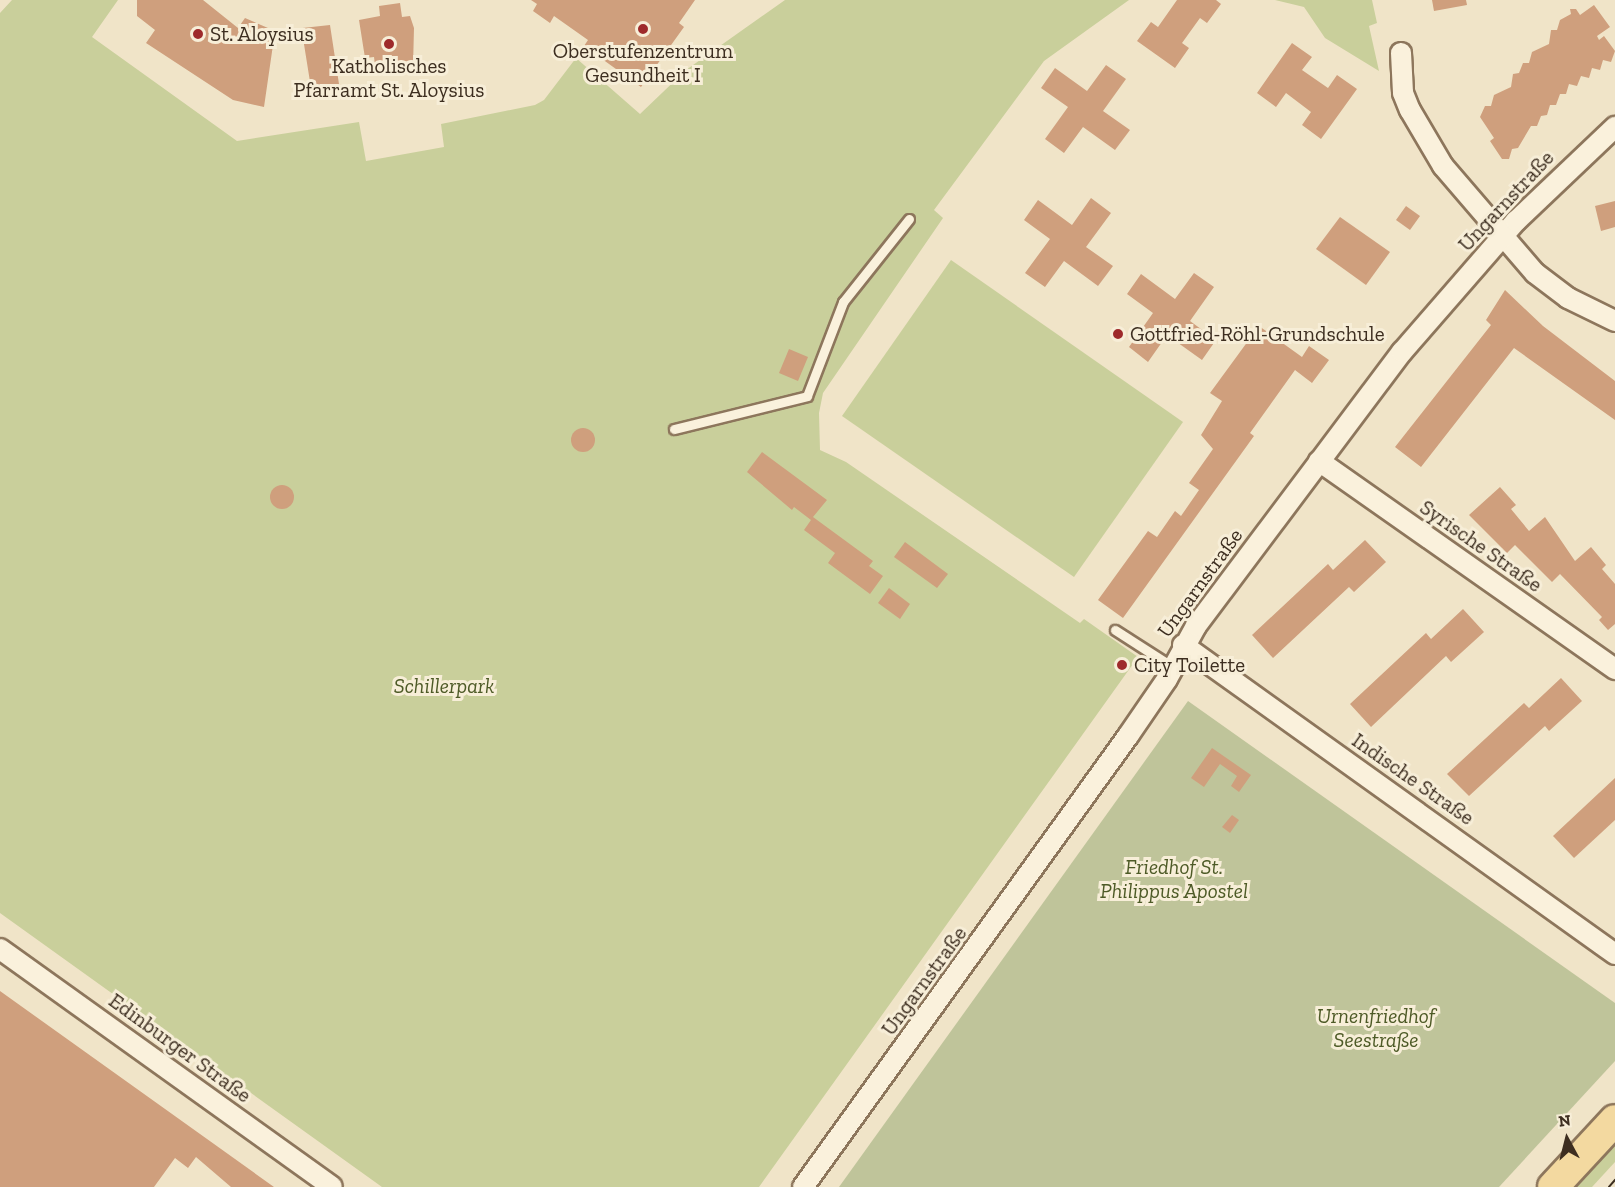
<!DOCTYPE html>
<html>
<head>
<meta charset="utf-8">
<style>
	body { margin:0 }
	#map { position:relative; width:1615px; height:1187px; overflow:hidden; background:#f0e4c8; font-family:"Zilla Slab",serif }
	div>[style] { position:absolute }
	[style*='--x'] { left:calc(var(--x)*1px); top:calc(var(--y)*1px); width:calc(var(--w)*1px); rotate:calc(var(--a)*1deg) }
	.green>* { inset:0; background:#c9cf9b }
	.cemetery>* { inset:0; background:#bfc49a }
	.building>* { inset:0; background:#cf9f7d }
	.round { border-radius:50% }
	.roads { filter:drop-shadow(2px 0 #8d765c) drop-shadow(-2px 0 #8d765c) drop-shadow(0 2px #8d765c) drop-shadow(0 -2px #8d765c) }
	.service>* { height:9px; margin:-4.5px; padding:0 4.5px; transform-origin:4.5px; border-radius:4.5px; background:#faf1dc }
	.minor>* { height:20px; margin:-10px; padding:0 10px; transform-origin:10px; border-radius:10px; background:#faf1dc }
	.primary>* { height:30px; margin:-15px; padding:0 15px; transform-origin:15px; border-radius:15px; background:#f3d9a0 }
	.tram>* { height:1.5px; margin:-0.75px; padding:0 0.75px; transform-origin:0.75px; border-radius:0.75px; background:#3d2e20 }
	.dots>* { width:16px; height:16px; translate:-50% -50%; box-sizing:border-box; border:3px solid #f7eed8; border-radius:50% }
	span { translate:-50% -50%; white-space:nowrap; text-align:center; line-height:1.15; -webkit-text-stroke:6px #f7eed8; paint-order:stroke }
	.poi-label { font-size:21px; color:#3d2e20 }
	.left { translate:0 -50%; text-align:left }
	.street-label { font-size:21px; color:#3d2e20 }
	.park-label { font-size:21px; color:#4d5a26; font-style:italic }
	.north { position:absolute; left:1537px; top:1109px; width:60px; height:60px; -webkit-text-stroke:4px #f7eed8; paint-order:stroke; rotate:353deg; font-size:16px; font-weight:700; line-height:24px; text-align:center; color:#3d2e20 }
	.north::after { content:''; display:block; margin:auto; width:21px; height:27px; background:#3d2e20; clip-path:polygon(50% 0,100% 100%,50% 72%,0 100%) }
</style>
</head>
<body>
<div id="map">
	<div class="green">
		<div style="clip-path:polygon(12px 0,118px 0,92px 37px,237px 141px,359px 122px,366px 161px,444px 147px,441px 124px,535px 105px,544px 100px,576px 58px,640px 114px,686px 70px,785px 0,1129px 0,1044px 61px,934px 210px,943px 218px,823px 393px,819px 413px,820px 450px,846px 462px,1080px 623px,1084px 619px,1138px 657px,759px 1187px,382px 1187px,0 913px,0 13px)"></div>
		<div style="clip-path:polygon(1275px 0,1372px 0,1377px 23px,1369px 26px,1379px 71px,1325px 38px,1304px 7px)"></div>
		<div style="clip-path:polygon(951px 260px,1183px 422px,1074px 577px,842px 416px)"></div>
		<div style="clip-path:polygon(1615px 1133px,1615px 1162px,1592px 1187px,1565px 1187px)"></div>
	</div>
	<div class="cemetery">
		<div style="clip-path:polygon(1188px 701px,1615px 1003px,1615px 1061px,1499px 1187px,839px 1187px)"></div>
	</div>
	<div class="building">
		<div style="clip-path:polygon(137px 0,203px 0,238px 28px,245px 18px,275px 31px,330px 25px,339px 84px,311px 88px,303px 38px,274px 38px,264px 107px,233px 100px,146px 43px,155px 30px,137px 16px)"></div>
		<div style="clip-path:polygon(531px 0,695px 0,679px 23px,684px 27px,641px 87px,584px 46px,588px 40px,554px 16px,550px 23px,533px 11px,537px 4px)"></div>
		<div style="clip-path:polygon(1177px 0,1216px 0,1221px 4px,1207px 23px,1200px 18px,1182px 43px,1189px 48px,1175px 68px,1137px 41px,1151px 22px,1158px 27px)"></div>
		<div style="clip-path:polygon(1432px 0,1466px 0,1467px 5px,1434px 11px)"></div>
		<div style="clip-path:polygon(400px 3px,402px 17px,410px 16px,414px 28px,413px 67px,376px 74px,374px 57px,365px 58px,359px 20px,380px 16px,379px 6px)"></div>
		<div style="clip-path:polygon(1594px 5px,1610px 27px,1597px 36px,1599px 40px,1604px 36px,1615px 51px,1611px 62px,1603px 60px,1600px 70px,1592px 68px,1589px 78px,1581px 76px,1577px 86px,1569px 84px,1566px 94px,1560px 94px,1556px 105px,1550px 105px,1547px 115px,1541px 116px,1537px 126px,1531px 126px,1518px 148px,1512px 149px,1509px 159px,1502px 159px,1490px 141px,1494px 138px,1480px 117px,1485px 106px,1491px 106px,1494px 95px,1511px 87px,1513px 74px,1519px 73px,1523px 63px,1529px 63px,1532px 52px,1549px 44px,1551px 30px,1557px 30px,1560px 20px,1571px 14px,1570px 9px,1576px 9px,1580px 15px)"></div>
		<div style="clip-path:polygon(1292px 43px,1312px 57px,1302px 70px,1328px 88px,1337px 75px,1357px 89px,1321px 139px,1302px 125px,1311px 112px,1286px 93px,1276px 107px,1257px 93px)"></div>
		<div style="clip-path:polygon(1106px 65px,1126px 79px,1103px 111px,1130px 130px,1115px 150px,1083px 127px,1064px 153px,1045px 139px,1068px 107px,1041px 88px,1055px 68px,1087px 91px)"></div>
		<div style="clip-path:polygon(1091px 198px,1111px 213px,1086px 247px,1113px 266px,1098px 286px,1064px 261px,1045px 287px,1025px 273px,1050px 239px,1024px 220px,1038px 200px,1072px 225px)"></div>
		<div style="clip-path:polygon(1615px 201px,1615px 227px,1601px 231px,1595px 206px)"></div>
		<div style="clip-path:polygon(1406px 206px,1420px 216px,1410px 230px,1396px 220px)"></div>
		<div style="clip-path:polygon(1340px 217px,1390px 252px,1366px 285px,1316px 249px)"></div>
		<div style="clip-path:polygon(1194px 273px,1214px 287px,1190px 321px,1216px 340px,1202px 360px,1167px 335px,1148px 362px,1129px 347px,1153px 313px,1127px 294px,1141px 274px,1175px 299px)"></div>
		<div style="clip-path:polygon(1505px 290px,1543px 326px,1615px 381px,1615px 420px,1514px 348px,1421px 467px,1395px 447px,1491px 325px,1486px 320px)"></div>
		<div style="clip-path:polygon(1259px 326px,1302px 357px,1309px 346px,1329px 360px,1312px 383px,1295px 370px,1250px 433px,1254px 436px,1123px 618px,1098px 600px,1148px 531px,1157px 537px,1175px 511px,1181px 516px,1199px 490px,1189px 483px,1213px 449px,1201px 435px,1222px 401px,1210px 393px)"></div>
		<div style="clip-path:polygon(789px 349px,808px 357px,798px 381px,779px 373px)"></div>
		<div class="round" style="left:571px;top:428px;width:24px;height:24px"></div>
		<div style="clip-path:polygon(762px 452px,827px 500px,813px 517px,873px 561px,869px 566px,883px 576px,870px 594px,828px 563px,835px 553px,804px 530px,811px 520px,794px 507px,792px 510px,747px 472px)"></div>
		<div class="round" style="left:270px;top:485px;width:24px;height:24px"></div>
		<div style="clip-path:polygon(1500px 487px,1516px 505px,1511px 509px,1529px 531px,1545px 517px,1575px 561px,1591px 547px,1606px 565px,1602px 569px,1615px 584px,1615px 624px,1608px 630px,1599px 620px,1602px 617px,1560px 574px,1552px 582px,1515px 545px,1507px 553px,1469px 515px)"></div>
		<div style="clip-path:polygon(1365px 540px,1386px 562px,1354px 592px,1349px 587px,1273px 658px,1252px 635px,1328px 564px,1333px 570px)"></div>
		<div style="clip-path:polygon(905px 542px,948px 574px,937px 588px,894px 557px)"></div>
		<div style="clip-path:polygon(889px 588px,910px 604px,900px 619px,878px 603px)"></div>
		<div style="clip-path:polygon(1463px 609px,1484px 632px,1451px 662px,1446px 656px,1371px 727px,1350px 704px,1426px 633px,1431px 639px)"></div>
		<div style="clip-path:polygon(1118px 658px,1130px 666px,1125px 672px,1114px 664px)"></div>
		<div style="clip-path:polygon(1561px 678px,1582px 701px,1549px 731px,1545px 726px,1469px 796px,1447px 774px,1524px 703px,1529px 708px)"></div>
		<div style="clip-path:polygon(1212px 748px,1251px 775px,1239px 792px,1231px 786px,1237px 776px,1220px 764px,1204px 787px,1191px 778px)"></div>
		<div style="clip-path:polygon(1615px 778px,1615px 820px,1574px 858px,1553px 836px)"></div>
		<div style="clip-path:polygon(1232px 815px,1239px 820px,1230px 833px,1222px 827px)"></div>
		<div style="clip-path:polygon(0 991px,274px 1187px,231px 1187px,196px 1157px,188px 1168px,175px 1158px,154px 1187px,0 1187px)"></div>
	</div>
	<div class="roads">
		<div class="service">
			<div style="--x:674;--y:429;--w:137;--a:-13.9"></div>
			<div style="--x:807;--y:396;--w:101;--a:-69"></div>
			<div style="--x:843;--y:302;--w:106;--a:-51.5"></div>
			<div style="--x:1115;--y:630;--w:67;--a:32.7"></div>
		</div>
		<div class="minor">
			<div style="--x:1401;--y:53;--w:40;--a:87.1"></div>
			<div style="--x:1403;--y:93;--w:18;--a:68"></div>
			<div style="--x:1410;--y:110;--w:65;--a:59.5"></div>
			<div style="--x:1443;--y:166;--w:141;--a:49.3"></div>
			<div style="--x:1535;--y:273;--w:41;--a:37.1"></div>
			<div style="--x:1568;--y:298;--w:52;--a:26.1"></div>
			<div style="--x:1319;--y:461;--w:362;--a:35.1"></div>
			<div style="--x:1183;--y:645;--w:531;--a:35.58"></div>
			<div style="--x:0;--y:949;--w:408;--a:35.6"></div>
			<div style="--x:803;--y:1187;--w:556;--a:-54.22"></div>
			<div style="--x:1128;--y:736;--w:69;--a:-55.6"></div>
			<div style="--x:1167;--y:679;--w:60;--a:-61.3"></div>
			<div style="--x:1196;--y:626;--w:343;--a:-53.1"></div>
			<div style="--x:1402;--y:352;--w:174;--a:-49"></div>
			<div style="--x:1516;--y:221;--w:137;--a:-43.5"></div>
		</div>
		<div class="primary">
			<div style="--x:1553;--y:1187;--w:91;--a:-47.2"></div>
		</div>
	</div>
	<div class="tram">
		<div style="--x:1609;--y:1187;--w:9;--a:-49"></div>
	</div>
	<div class="dots">
		<div style="left:643px;top:29px;background:#9e2a2b"></div>
		<div style="left:198px;top:34px;background:#9e2a2b"></div>
		<div style="left:389px;top:44px;background:#9e2a2b"></div>
		<div style="left:1118px;top:334px;background:#9e2a2b"></div>
		<div style="left:1122px;top:665px;background:#9e2a2b"></div>
	</div>
	<div class="poi-label">
		<span class="left" style="left:210px;top:34px">St. Aloysius</span>
		<span style="left:643px;top:63px">Oberstufenzentrum<br>Gesundheit I</span>
		<span style="left:389px;top:78px">Katholisches<br>Pfarramt St. Aloysius</span>
		<span class="left" style="left:1130px;top:334px">Gottfried-Röhl-Grundschule</span>
		<span class="left" style="left:1134px;top:665px">City Toilette</span>
	</div>
	<div class="street-label">
		<span style="left:1506px;top:201px;rotate:-47deg">Ungarnstraße</span>
		<span style="left:1481px;top:546px;rotate:35deg">Syrische Straße</span>
		<span style="left:1200px;top:583px;rotate:-54deg">Ungarnstraße</span>
		<span style="left:1413px;top:779px;rotate:35deg">Indische Straße</span>
		<span style="left:924px;top:981px;rotate:-54deg">Ungarnstraße</span>
		<span style="left:180px;top:1048px;rotate:36deg">Edinburger Straße</span>
	</div>
	<div class="park-label">
		<span style="left:444px;top:686px">Schillerpark</span>
		<span style="left:1174px;top:879px">Friedhof St.<br>Philippus Apostel</span>
		<span style="left:1376px;top:1028px">Urnenfriedhof<br>Seestraße</span>
	</div>
	<div class="north">N</div>
</div>
</body>
</html>
